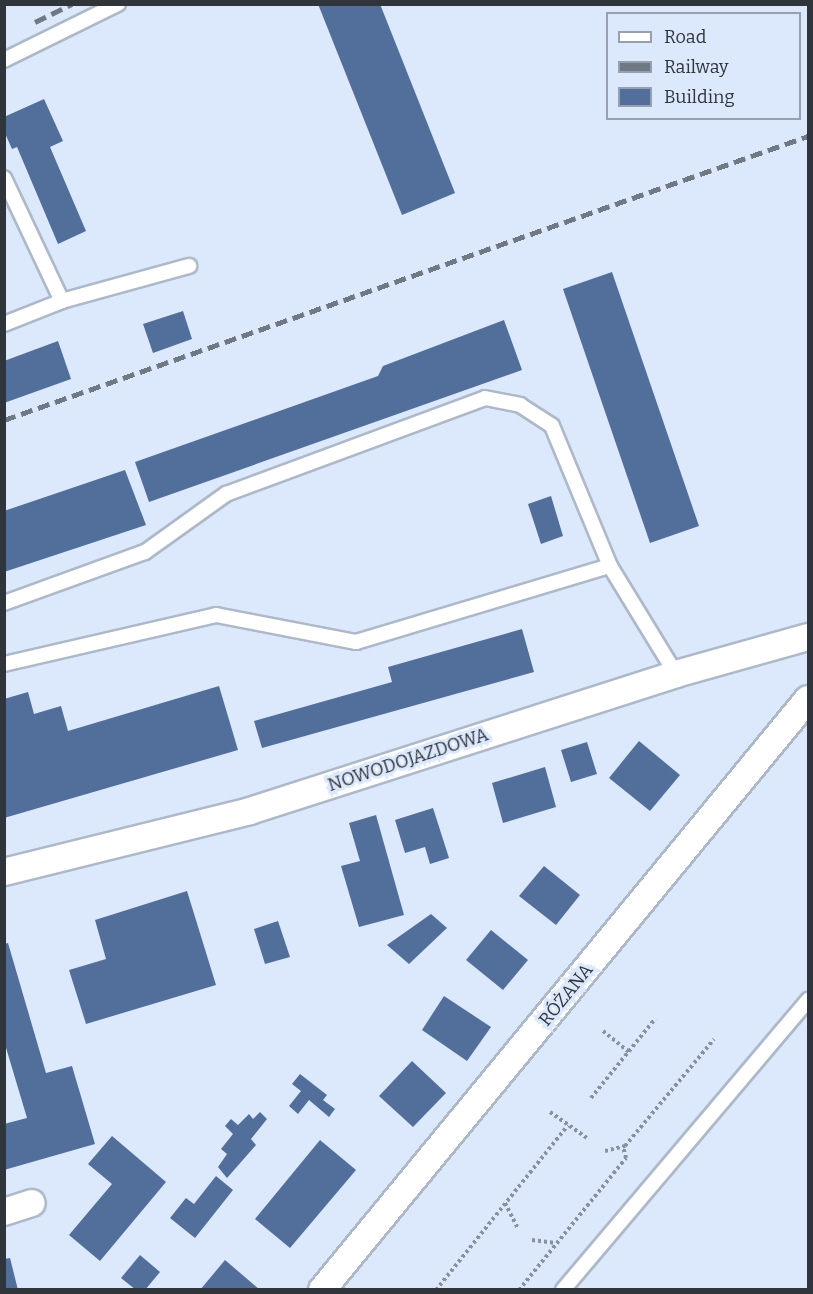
<!DOCTYPE html>
<html>
<head>
<meta charset="utf-8">
<style>
	body { margin:0 }
	#map { position:relative; width:813px; height:1294px; overflow:hidden; background:#dce8fb; font-family:Bitter,serif }
	div>[style] { position:absolute }
	[style*='--x'] { left:calc(var(--x)*1px); top:calc(var(--y)*1px); width:calc(var(--w)*1px); rotate:calc(var(--a)*1deg) }
	.building>* { inset:0; background:#526f9c }
	.path>* { height:4px; margin-top:-2px; transform-origin:0; background:repeating-linear-gradient(90deg,#88919e 0 3px,transparent 0 6px) }
	.roads { filter:drop-shadow(2px 0 #adb8c9) drop-shadow(-2px 0 #adb8c9) drop-shadow(0 2px #adb8c9) drop-shadow(0 -2px #adb8c9) }
	.service>* { height:14px; margin:-7px; padding:0 7px; transform-origin:7px; border-radius:7px; background:#fff }
	.minor>* { height:26px; margin:-13px; padding:0 13px; transform-origin:13px; border-radius:13px; background:#fff }
	.rail>* { height:4.5px; margin-top:-2.25px; transform-origin:0; background:repeating-linear-gradient(90deg,#707883 0 12px,transparent 0 18px) }
	span { translate:-50% -50%; white-space:nowrap; text-align:center; line-height:1.15; -webkit-text-stroke:6px #dce8fb; paint-order:stroke }
	.street-label { font-size:18px; color:#30353c }
	.frame { position:absolute; inset:0; border:6px solid #30353c; pointer-events:none }
	.legend { position:absolute; left:606px; top:12px; width:195px; height:108px; box-sizing:border-box; background:#dce8fb; border:2px solid #97a0af; margin:0; padding:8px 10px; list-style:none; font-size:18px; color:#30353c }
	.legend li { display:flex; align-items:center; gap:12px; height:30px }
	.legend b { width:30px; border:2px solid #97a0af }
</style>
</head>
<body>
<div id="map">
	<div class="building">
		<div style="clip-path:polygon(318px 4px,380px 4px,455px 193px,402px 215px)"></div>
		<div style="clip-path:polygon(44px 99px,63px 141px,50px 147px,86px 231px,58px 244px,17px 147px,12px 149px,4px 131px,4px 117px)"></div>
		<div style="clip-path:polygon(612px 272px,699px 526px,650px 543px,563px 289px)"></div>
		<div style="clip-path:polygon(183px 311px,192px 339px,153px 353px,143px 324px)"></div>
		<div style="clip-path:polygon(504px 320px,522px 370px,149px 502px,135px 462px,378px 376px,383px 366px)"></div>
		<div style="clip-path:polygon(58px 341px,71px 379px,4px 403px,4px 361px)"></div>
		<div style="clip-path:polygon(125px 470px,146px 525px,4px 572px,4px 511px)"></div>
		<div style="clip-path:polygon(551px 496px,563px 536px,541px 544px,528px 504px)"></div>
		<div style="clip-path:polygon(522px 629px,534px 672px,262px 748px,254px 721px,392px 682px,388px 667px)"></div>
		<div style="clip-path:polygon(219px 686px,238px 750px,4px 818px,4px 699px,28px 692px,34px 714px,61px 706px,68px 731px)"></div>
		<div style="clip-path:polygon(639px 741px,680px 775px,650px 811px,609px 778px)"></div>
		<div style="clip-path:polygon(587px 742px,597px 774px,571px 782px,561px 750px)"></div>
		<div style="clip-path:polygon(545px 767px,556px 807px,503px 823px,492px 783px)"></div>
		<div style="clip-path:polygon(433px 808px,449px 858px,430px 864px,425px 847px,405px 853px,395px 820px)"></div>
		<div style="clip-path:polygon(376px 815px,404px 915px,359px 927px,341px 866px,360px 861px,349px 823px)"></div>
		<div style="clip-path:polygon(544px 866px,580px 895px,556px 925px,519px 896px)"></div>
		<div style="clip-path:polygon(187px 891px,216px 985px,86px 1024px,69px 970px,106px 959px,95px 920px)"></div>
		<div style="clip-path:polygon(431px 914px,447px 928px,409px 964px,387px 945px)"></div>
		<div style="clip-path:polygon(278px 921px,290px 957px,265px 964px,254px 929px)"></div>
		<div style="clip-path:polygon(491px 930px,528px 960px,503px 990px,466px 960px)"></div>
		<div style="clip-path:polygon(8px 943px,46px 1073px,72px 1066px,95px 1144px,4px 1170px,4px 1124px,27px 1118px,4px 1041px,4px 944px)"></div>
		<div style="clip-path:polygon(444px 996px,491px 1027px,467px 1061px,422px 1030px)"></div>
		<div style="clip-path:polygon(412px 1061px,446px 1093px,413px 1127px,379px 1096px)"></div>
		<div style="clip-path:polygon(300px 1074px,327px 1095px,323px 1100px,335px 1109px,329px 1117px,309px 1100px,298px 1114px,289px 1106px,301px 1091px,292px 1084px)"></div>
		<div style="clip-path:polygon(260px 1112px,267px 1119px,251px 1139px,256px 1145px,227px 1178px,218px 1167px,227px 1154px,221px 1149px,233px 1134px,225px 1126px,231px 1119px,238px 1125px,249px 1114px,253px 1119px)"></div>
		<div style="clip-path:polygon(112px 1136px,166px 1182px,100px 1261px,69px 1235px,112px 1184px,88px 1164px)"></div>
		<div style="clip-path:polygon(320px 1140px,356px 1170px,290px 1248px,255px 1219px)"></div>
		<div style="clip-path:polygon(216px 1176px,233px 1190px,195px 1238px,170px 1218px,186px 1198px,194px 1204px)"></div>
		<div style="clip-path:polygon(140px 1255px,160px 1272px,145px 1290px,136px 1290px,121px 1278px)"></div>
		<div style="clip-path:polygon(10px 1258px,18px 1290px,4px 1290px,4px 1259px)"></div>
		<div style="clip-path:polygon(225px 1260px,260px 1290px,200px 1290px)"></div>
	</div>
	<div class="path">
		<div style="--x:603;--y:1031;--w:33;--a:39"></div>
		<div style="--x:591;--y:1098;--w:102;--a:-51"></div>
		<div style="--x:550;--y:1112;--w:45;--a:35.1"></div>
		<div style="--x:605;--y:1151;--w:21;--a:-14"></div>
		<div style="--x:625;--y:1146;--w:139;--a:-50.2"></div>
		<div style="--x:505;--y:1203;--w:27;--a:63"></div>
		<div style="--x:532;--y:1240;--w:24;--a:7"></div>
		<div style="--x:436;--y:1290;--w:211;--a:-51.3"></div>
		<div style="--x:519;--y:1290;--w:170;--a:-51"></div>
		<div style="--x:626;--y:1158;--w:11;--a:-105"></div>
	</div>
	<div class="roads">
		<div class="service">
			<div style="--x:4;--y:60;--w:127;--a:-26.2"></div>
			<div style="--x:4;--y:178;--w:136;--a:64.8"></div>
			<div style="--x:4;--y:324;--w:62;--a:-21.6"></div>
			<div style="--x:62;--y:301;--w:132;--a:-15.4"></div>
			<div style="--x:4;--y:603;--w:150;--a:-19.9"></div>
			<div style="--x:145;--y:552;--w:100;--a:-35.6"></div>
			<div style="--x:226;--y:494;--w:276;--a:-20.3"></div>
			<div style="--x:485;--y:398;--w:36;--a:11"></div>
			<div style="--x:520;--y:405;--w:38;--a:33"></div>
			<div style="--x:552;--y:426;--w:152;--a:67.5"></div>
			<div style="--x:610;--y:566;--w:127;--a:58.6"></div>
			<div style="--x:4;--y:664;--w:218;--a:-13"></div>
			<div style="--x:216;--y:615;--w:143;--a:10.9"></div>
			<div style="--x:356;--y:642;--w:265;--a:-16.7"></div>
			<div style="--x:563;--y:1290;--w:380;--a:-49.8"></div>
		</div>
		<div class="minor">
			<div style="--x:4;--y:872;--w:253;--a:-13.9"></div>
			<div style="--x:250;--y:811;--w:447;--a:-17.8"></div>
			<div style="--x:676;--y:674;--w:137;--a:-15.7"></div>
			<div style="--x:4;--y:1212;--w:29;--a:-18"></div>
			<div style="--x:322;--y:1290;--w:765;--a:-50.57"></div>
		</div>
	</div>
	<div class="rail">
		<div style="--x:35;--y:22;--w:41;--a:-25.9"></div>
		<div style="--x:4;--y:420;--w:853;--a:-19.45"></div>
		<div style="--x:808;--y:1290;--w:2;--a:-90"></div>
	</div>
	<div class="street-label">
		<span style="left:408px;top:760px;rotate:-18deg">NOWODOJAZDOWA</span>
		<span style="left:566px;top:995px;rotate:-51deg">RÓŻANA</span>
	</div>
	<div class="frame"></div>
	<ul class="legend">
	<li><b style="height:8px;background:#fff"></b>Road</li>
	<li><b style="height:8px;background:#707883"></b>Railway</li>
	<li><b style="height:16px;background:#526f9c"></b>Building</li>
	</ul>
</div>
</body>
</html>
